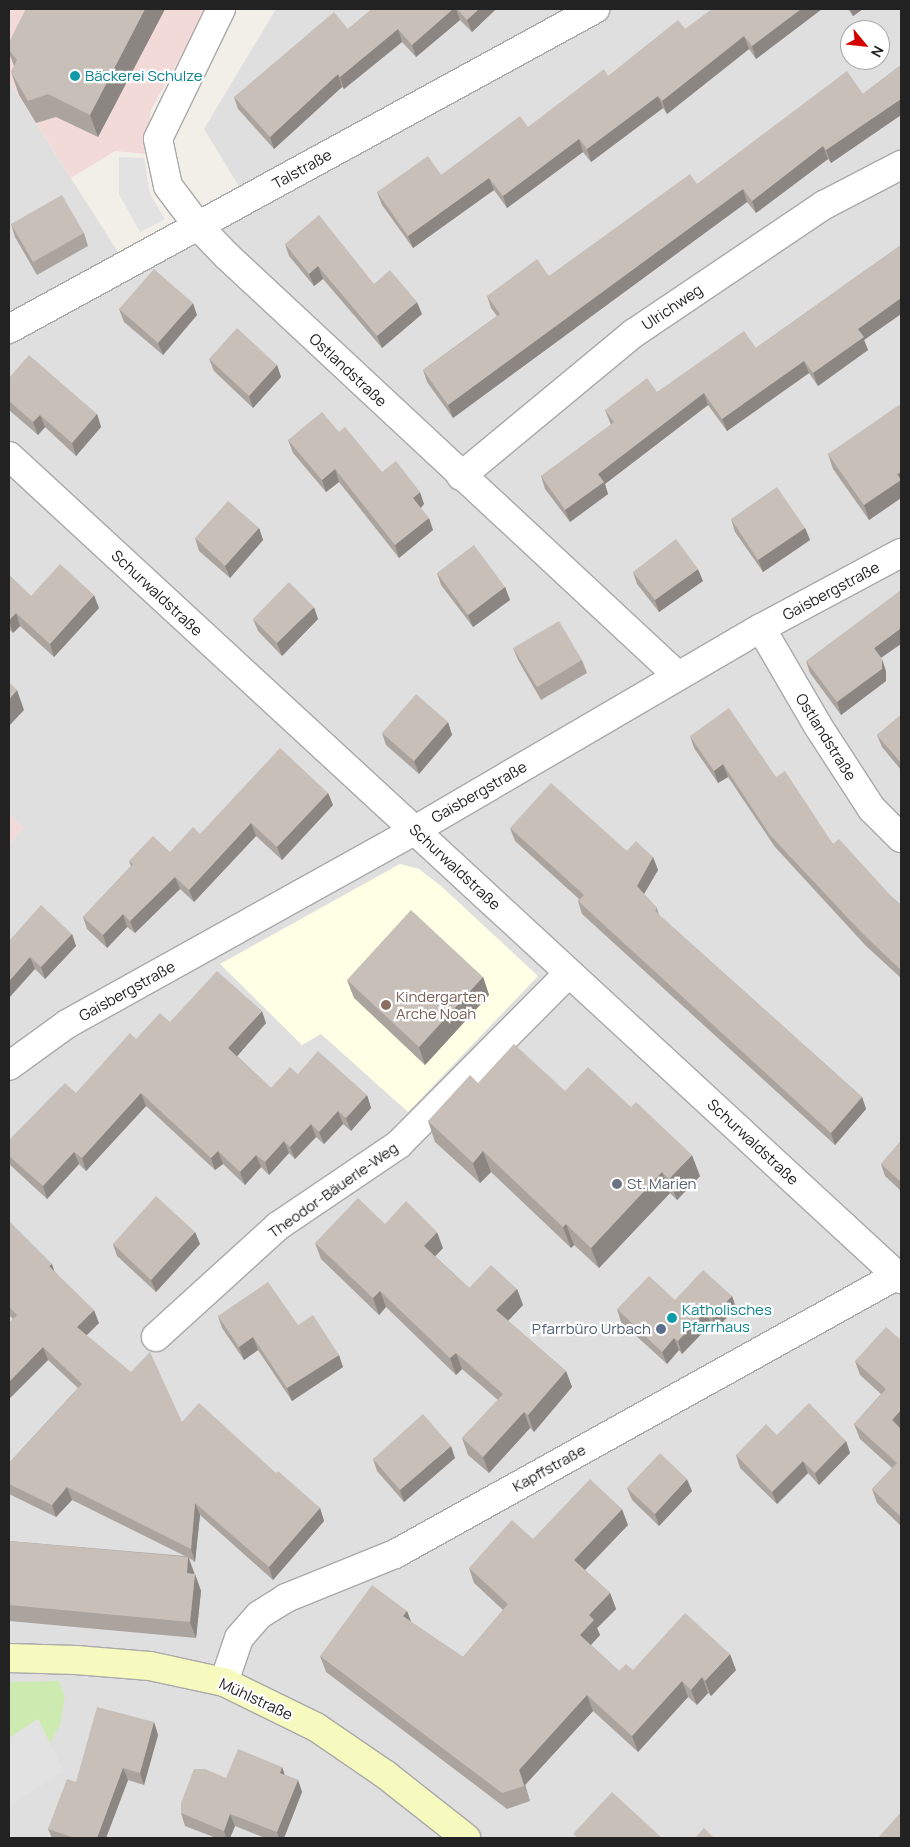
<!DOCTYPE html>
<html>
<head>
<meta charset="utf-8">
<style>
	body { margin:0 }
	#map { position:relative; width:910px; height:1847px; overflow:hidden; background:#f2efe9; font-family:Manrope,sans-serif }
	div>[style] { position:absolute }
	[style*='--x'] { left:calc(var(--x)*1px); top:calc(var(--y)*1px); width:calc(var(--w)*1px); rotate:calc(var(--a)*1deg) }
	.residential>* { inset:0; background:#e0dfdf }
	.commercial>* { inset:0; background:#f2dad9 }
	.education>* { inset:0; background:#ffffe5 }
	.grass>* { inset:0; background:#cdebb0 }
	.parking>* { inset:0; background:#e2e2e2 }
	.roads { filter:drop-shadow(1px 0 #a9a9a9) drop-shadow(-1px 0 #a9a9a9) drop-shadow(0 1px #a9a9a9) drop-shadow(0 -1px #a9a9a9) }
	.street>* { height:28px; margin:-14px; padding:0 14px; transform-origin:14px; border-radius:14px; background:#fff }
	.secondary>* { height:28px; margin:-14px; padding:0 14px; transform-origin:14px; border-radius:14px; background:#f7fabf }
	.wall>* { inset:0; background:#aba49e }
	.shaded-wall>* { inset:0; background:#8b8681 }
	.building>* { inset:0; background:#c7bfb8 }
	.dots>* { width:14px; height:14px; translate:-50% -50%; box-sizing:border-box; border:2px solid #fff; border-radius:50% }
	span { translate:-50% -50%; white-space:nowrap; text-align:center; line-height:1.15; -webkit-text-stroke:4.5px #fff; paint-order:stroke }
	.culture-label { font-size:15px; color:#0d838f }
	.left { translate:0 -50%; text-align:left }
	.street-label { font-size:15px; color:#222 }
	.education-label { font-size:15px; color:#785e54 }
	.worship-label { font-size:15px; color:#5b616d }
	.service-label { font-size:15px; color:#4e5e75 }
	.right { translate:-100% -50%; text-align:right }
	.frame { position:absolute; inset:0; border:10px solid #222; pointer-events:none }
	.north { position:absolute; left:840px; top:20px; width:50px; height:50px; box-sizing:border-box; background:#fff; border:1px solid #a7a7a7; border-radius:50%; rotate:118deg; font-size:14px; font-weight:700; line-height:20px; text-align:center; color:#222 }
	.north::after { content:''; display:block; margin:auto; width:18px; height:22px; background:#d40000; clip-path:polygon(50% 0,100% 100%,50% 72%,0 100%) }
</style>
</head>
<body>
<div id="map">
	<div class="residential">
		<div style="clip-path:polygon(evenodd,276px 9px,901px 9px,901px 1838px,9px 1838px,9px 844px,24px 828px,9px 814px,9px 81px,132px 274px,254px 211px,204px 129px,276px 9px,850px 30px,880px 30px,880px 60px,850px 60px,850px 30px)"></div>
	</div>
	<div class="commercial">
		<div style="clip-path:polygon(9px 9px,207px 9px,151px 110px,145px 154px,115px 151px,71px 178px,9px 81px)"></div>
		<div style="clip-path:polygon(9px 814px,24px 828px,9px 844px)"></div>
	</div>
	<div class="education">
		<div style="clip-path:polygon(400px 864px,419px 869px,441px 886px,538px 976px,408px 1112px,321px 1034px,302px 1045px,220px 964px)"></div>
	</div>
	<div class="grass">
		<div style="clip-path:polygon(59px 1681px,65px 1697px,60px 1725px,50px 1743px,38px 1719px,9px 1738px,9px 1682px)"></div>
	</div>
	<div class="parking">
		<div style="clip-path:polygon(119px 157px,144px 158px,150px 194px,165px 219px,140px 232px,119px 194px)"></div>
		<div style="clip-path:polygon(38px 1719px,64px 1771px,13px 1804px,9px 1815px,9px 1738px)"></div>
	</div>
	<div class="roads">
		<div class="street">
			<div style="--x:221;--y:9;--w:144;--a:115.9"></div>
			<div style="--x:158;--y:139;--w:48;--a:78"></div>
			<div style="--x:168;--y:186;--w:50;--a:53.1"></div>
			<div style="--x:198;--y:226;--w:42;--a:46"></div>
			<div style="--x:227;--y:256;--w:616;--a:42.96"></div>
			<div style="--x:9;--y:329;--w:668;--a:-28.64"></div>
			<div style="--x:9;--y:456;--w:1214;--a:42.7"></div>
			<div style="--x:461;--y:476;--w:224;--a:-39.6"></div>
			<div style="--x:634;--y:333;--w:229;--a:-34"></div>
			<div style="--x:824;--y:205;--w:87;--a:-27.5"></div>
			<div style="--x:761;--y:628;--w:113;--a:59.8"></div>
			<div style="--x:818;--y:726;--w:99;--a:57"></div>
			<div style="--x:872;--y:809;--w:41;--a:45"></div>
			<div style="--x:9;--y:1066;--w:72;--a:-35.9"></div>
			<div style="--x:67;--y:1024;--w:398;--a:-29.1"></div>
			<div style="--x:415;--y:830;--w:401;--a:-30.3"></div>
			<div style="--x:761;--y:628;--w:159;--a:-28.2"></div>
			<div style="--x:156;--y:1337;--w:165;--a:-42.3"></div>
			<div style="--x:278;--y:1226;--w:146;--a:-34.1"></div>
			<div style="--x:399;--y:1144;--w:241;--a:-45.2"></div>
			<div style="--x:224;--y:1682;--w:46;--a:-71.2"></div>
			<div style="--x:239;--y:1638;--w:30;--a:-49"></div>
			<div style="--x:259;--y:1615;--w:32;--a:-32"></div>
			<div style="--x:286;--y:1598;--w:118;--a:-22"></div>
			<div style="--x:395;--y:1554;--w:579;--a:-29.04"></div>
		</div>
		<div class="secondary">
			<div style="--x:9;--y:1658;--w:67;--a:1.7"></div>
			<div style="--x:76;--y:1660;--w:74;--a:4.6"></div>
			<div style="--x:150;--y:1666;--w:76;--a:12.2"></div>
			<div style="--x:224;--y:1682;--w:102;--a:26.1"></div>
			<div style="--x:316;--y:1727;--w:85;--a:34.4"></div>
			<div style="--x:386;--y:1775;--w:102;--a:38.2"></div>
		</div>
	</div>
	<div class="wall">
		<div style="clip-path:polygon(26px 9px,165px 9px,98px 137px,56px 117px,36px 123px,19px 95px,11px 72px,14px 66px,9px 53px,9px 43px)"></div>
		<div style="clip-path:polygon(372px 9px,496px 9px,472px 32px,460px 20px,416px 57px,402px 42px,344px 89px,342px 87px,274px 149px,238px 109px,234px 97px,348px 29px)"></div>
		<div style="clip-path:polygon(822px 9px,756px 59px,749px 49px,667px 114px,663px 108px,591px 162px,583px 152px,507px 208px,494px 190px,413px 248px,382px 205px,377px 192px,441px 175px,528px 127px,608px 76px,685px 29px)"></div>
		<div style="clip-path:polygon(848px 9px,863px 9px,853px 16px)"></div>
		<div style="clip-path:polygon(901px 65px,901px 115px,831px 163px,828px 159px,756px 213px,747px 202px,453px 418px,427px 382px,423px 370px,497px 316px,491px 308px,487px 296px,549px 276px,697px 184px,863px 94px)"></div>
		<div style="clip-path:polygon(11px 224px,84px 233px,88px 246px,37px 275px,15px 237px)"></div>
		<div style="clip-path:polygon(285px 244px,374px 284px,422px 314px,382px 348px,323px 279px,314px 286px,289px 256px)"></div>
		<div style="clip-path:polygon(901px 245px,901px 314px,864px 340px,868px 350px,818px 386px,809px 373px,727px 431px,708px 405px,605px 484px,608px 494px,570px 522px,545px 489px,541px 476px,611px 425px,605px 410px,657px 392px,756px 348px)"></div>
		<div style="clip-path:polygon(119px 309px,197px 315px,163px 355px,124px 322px)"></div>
		<div style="clip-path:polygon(209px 359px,277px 365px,281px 377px,253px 408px,214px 371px)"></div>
		<div style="clip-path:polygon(9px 378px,97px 414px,101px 427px,76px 456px,45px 427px,38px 435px,9px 410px)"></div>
		<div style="clip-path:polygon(901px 408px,901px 498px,869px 520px,833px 469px,828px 454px)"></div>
		<div style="clip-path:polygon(339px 432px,382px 472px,424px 504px,421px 508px,433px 530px,399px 558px,339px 482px,326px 492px,293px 453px,288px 440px)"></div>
		<div style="clip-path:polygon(731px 519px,805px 528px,810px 540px,763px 572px,735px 532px)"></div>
		<div style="clip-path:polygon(259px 528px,263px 540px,230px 578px,199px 551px,195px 538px)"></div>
		<div style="clip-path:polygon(633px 572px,703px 581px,659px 612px,637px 584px)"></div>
		<div style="clip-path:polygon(437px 573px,505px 587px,510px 600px,473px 627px,441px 585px)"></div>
		<div style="clip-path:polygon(9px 575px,31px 596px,99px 608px,54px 657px,20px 626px,13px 633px,9px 629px)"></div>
		<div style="clip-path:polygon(253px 619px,318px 619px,282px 656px,258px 631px)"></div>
		<div style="clip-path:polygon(513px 648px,582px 660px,587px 673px,541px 700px,518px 660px)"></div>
		<div style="clip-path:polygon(806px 661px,886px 671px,886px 681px,841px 715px,810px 673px)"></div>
		<div style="clip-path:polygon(901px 715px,901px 770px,882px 747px,877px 735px)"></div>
		<div style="clip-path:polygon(448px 722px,452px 735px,419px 774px,386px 745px,382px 733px)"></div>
		<div style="clip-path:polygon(690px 736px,776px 777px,833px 844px,901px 905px,901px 978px,866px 946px,775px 847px,728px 777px,718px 783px,694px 748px)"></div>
		<div style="clip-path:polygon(328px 793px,333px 805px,282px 860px,256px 836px,194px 902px,180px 889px,135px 933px,127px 927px,107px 948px,87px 929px,83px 917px,131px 866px,129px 861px,170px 852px,200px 834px)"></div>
		<div style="clip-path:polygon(510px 828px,627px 851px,653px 857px,658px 870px,644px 894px,657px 908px,659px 915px,862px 1097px,866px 1109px,835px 1145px,582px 914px,578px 901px,579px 899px,515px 841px)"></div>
		<div style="clip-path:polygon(72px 934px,76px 946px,45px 979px,35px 969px,9px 941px)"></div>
		<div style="clip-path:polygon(483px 977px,489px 995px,425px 1065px,354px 998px,347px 980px)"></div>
		<div style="clip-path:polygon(170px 1022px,266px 1023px,237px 1056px,271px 1088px,298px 1074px,367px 1095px,371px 1108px,351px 1131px,343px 1124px,324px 1144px,316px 1137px,295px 1159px,289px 1153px,269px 1175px,261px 1167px,245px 1185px,223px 1164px,215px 1170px,146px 1106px,86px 1171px,79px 1164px,47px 1199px,9px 1164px,9px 1140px,76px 1093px,136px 1039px)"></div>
		<div style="clip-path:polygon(478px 1083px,565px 1091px,700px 1176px,677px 1200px,670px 1193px,599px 1268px,574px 1245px,571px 1248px,491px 1172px,480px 1183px,435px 1142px,428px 1121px)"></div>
		<div style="clip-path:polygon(901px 1141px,901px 1191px,885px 1176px,881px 1164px)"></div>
		<div style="clip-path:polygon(9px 1221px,55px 1272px,99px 1323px,86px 1335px,182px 1422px,276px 1473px,320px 1508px,324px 1521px,273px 1580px,200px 1515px,195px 1562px,189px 1558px,201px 1591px,196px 1638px,9px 1621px,9px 1541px,185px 1556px,72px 1500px,56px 1517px,9px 1494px,9px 1463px,78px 1388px,48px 1360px,9px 1399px,9px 1323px,13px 1319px,9px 1315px)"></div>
		<div style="clip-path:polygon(385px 1224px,443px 1248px,435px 1256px,469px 1288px,517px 1289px,523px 1305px,508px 1321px,566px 1371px,572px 1387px,534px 1432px,530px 1428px,489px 1473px,468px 1455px,462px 1438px,498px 1400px,462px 1369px,456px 1375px,386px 1307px,379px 1315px,321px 1259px,315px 1243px)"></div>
		<div style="clip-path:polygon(195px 1232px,200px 1244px,156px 1292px,117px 1256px,113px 1244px)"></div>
		<div style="clip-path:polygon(732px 1296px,736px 1308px,716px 1329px,711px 1324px,682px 1354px,679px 1350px,667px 1364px,621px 1322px,617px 1309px,675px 1300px)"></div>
		<div style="clip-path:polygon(218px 1316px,298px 1325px,343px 1367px,292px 1401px,258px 1350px,244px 1360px,222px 1328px)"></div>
		<div style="clip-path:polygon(901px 1340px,901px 1526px,877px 1503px,872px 1489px,892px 1468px,860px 1439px,854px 1424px,881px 1394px,860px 1375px,855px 1361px)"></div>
		<div style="clip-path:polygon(777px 1435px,846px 1441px,850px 1453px,819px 1485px,808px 1473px,777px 1504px,740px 1468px,736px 1455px)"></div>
		<div style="clip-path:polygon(455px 1458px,404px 1502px,377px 1471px,373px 1459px)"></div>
		<div style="clip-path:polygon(627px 1488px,692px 1491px,659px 1526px,632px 1500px)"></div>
		<div style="clip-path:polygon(628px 1525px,585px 1570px,610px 1593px,616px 1609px,597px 1628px,600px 1635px,591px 1645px,619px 1671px,736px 1670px,711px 1696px,708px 1693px,697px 1705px,688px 1697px,638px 1752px,593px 1711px,525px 1785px,530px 1801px,507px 1809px,326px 1672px,320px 1656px,407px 1611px,411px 1622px,463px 1657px,503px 1610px,474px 1583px,469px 1568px,533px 1539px)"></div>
		<div style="clip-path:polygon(154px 1722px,158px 1735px,144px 1785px,128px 1780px,106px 1838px,52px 1838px,48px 1829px,76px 1782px)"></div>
		<div style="clip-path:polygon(282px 1767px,285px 1775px,298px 1780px,302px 1792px,284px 1838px,265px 1838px,235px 1826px,230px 1838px,216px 1838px,185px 1826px,181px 1813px,226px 1778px)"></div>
	</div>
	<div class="shaded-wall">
		<div style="clip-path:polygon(145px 9px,165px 9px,98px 137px,90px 115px)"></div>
		<div style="clip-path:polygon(453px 9px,456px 9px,460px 20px,416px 57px,412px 45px)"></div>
		<div style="clip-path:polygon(479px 9px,496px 9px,472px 32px,467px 20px)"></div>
		<div style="clip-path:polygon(801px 9px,822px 9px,756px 59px,752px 46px)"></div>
		<div style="clip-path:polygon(850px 9px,863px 9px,853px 16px)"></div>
		<div style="clip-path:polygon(398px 29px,402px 42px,344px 89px,340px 77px)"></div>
		<div style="clip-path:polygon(744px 36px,749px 49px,667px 114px,662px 101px)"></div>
		<div style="clip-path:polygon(338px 74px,342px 87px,274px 149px,270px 137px)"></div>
		<div style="clip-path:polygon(658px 96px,663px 108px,591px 162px,587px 149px)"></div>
		<div style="clip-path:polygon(901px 99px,901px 115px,831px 163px,826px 150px)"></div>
		<div style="clip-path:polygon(579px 139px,583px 152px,507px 208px,503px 196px)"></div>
		<div style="clip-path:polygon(823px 146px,828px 159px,756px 213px,752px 201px)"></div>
		<div style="clip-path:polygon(489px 178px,494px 190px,413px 248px,408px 236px)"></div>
		<div style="clip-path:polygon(743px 189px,747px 202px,453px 418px,448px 405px)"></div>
		<div style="clip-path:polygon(318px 266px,323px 279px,314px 286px,309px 274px)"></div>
		<div style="clip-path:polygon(901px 298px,901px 314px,864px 340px,868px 350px,818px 386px,813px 373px,858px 329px)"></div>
		<div style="clip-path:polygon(417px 302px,422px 314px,382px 348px,377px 336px)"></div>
		<div style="clip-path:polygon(193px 303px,197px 315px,163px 355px,158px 343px)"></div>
		<div style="clip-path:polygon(804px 361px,809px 373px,727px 431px,722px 419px)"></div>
		<div style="clip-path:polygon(277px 365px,281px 377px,253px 408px,249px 396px)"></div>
		<div style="clip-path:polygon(704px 393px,708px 405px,605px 484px,608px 494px,570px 522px,565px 510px,598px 474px)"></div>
		<div style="clip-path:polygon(97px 414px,101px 427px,76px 456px,72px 443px)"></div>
		<div style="clip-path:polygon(40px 415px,45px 427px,38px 435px,33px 422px)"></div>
		<div style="clip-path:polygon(335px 469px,339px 482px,326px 492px,322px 480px)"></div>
		<div style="clip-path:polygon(901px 472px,901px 498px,869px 520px,864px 505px)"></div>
		<div style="clip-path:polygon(420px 492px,424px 504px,418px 510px,413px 498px)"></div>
		<div style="clip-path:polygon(429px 518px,433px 530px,399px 558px,395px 545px)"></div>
		<div style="clip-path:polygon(259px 528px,263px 540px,230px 578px,225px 566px)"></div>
		<div style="clip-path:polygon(805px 528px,810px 540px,763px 572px,758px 560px)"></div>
		<div style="clip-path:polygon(698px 569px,703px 581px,659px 612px,655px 600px)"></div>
		<div style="clip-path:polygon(505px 587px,510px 600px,473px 627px,468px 615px)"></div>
		<div style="clip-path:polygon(94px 595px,99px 608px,54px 657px,50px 644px)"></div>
		<div style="clip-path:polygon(314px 607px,318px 619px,282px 656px,277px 643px)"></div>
		<div style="clip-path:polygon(16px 613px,20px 626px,13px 633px,9px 620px)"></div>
		<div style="clip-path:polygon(901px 628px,901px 644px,878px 660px,874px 648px)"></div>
		<div style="clip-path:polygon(882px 659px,886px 671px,886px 681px,841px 715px,837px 702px)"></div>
		<div style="clip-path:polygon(17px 690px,24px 710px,9px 726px,9px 699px)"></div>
		<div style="clip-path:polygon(448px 722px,452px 735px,419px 774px,414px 761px)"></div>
		<div style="clip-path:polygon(723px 764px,728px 777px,718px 783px,714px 771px)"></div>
		<div style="clip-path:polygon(328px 793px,333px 805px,282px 860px,277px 847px)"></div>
		<div style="clip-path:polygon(251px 823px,256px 836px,194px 902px,189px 890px)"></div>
		<div style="clip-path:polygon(653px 857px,658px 870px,641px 899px,637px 886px)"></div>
		<div style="clip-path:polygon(175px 877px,180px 889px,135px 933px,130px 921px)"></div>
		<div style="clip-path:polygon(123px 914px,127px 927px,107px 948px,103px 935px)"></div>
		<div style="clip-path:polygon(72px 934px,76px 946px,45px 979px,41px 967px)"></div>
		<div style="clip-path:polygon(30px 957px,35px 969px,9px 998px,9px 981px)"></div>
		<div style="clip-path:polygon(483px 977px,489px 995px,425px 1065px,419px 1047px)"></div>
		<div style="clip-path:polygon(262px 1011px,266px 1023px,233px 1061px,228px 1048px)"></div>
		<div style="clip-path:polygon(141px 1093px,146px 1106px,86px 1171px,82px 1158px)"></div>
		<div style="clip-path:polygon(367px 1095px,371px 1108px,351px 1131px,346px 1118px)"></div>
		<div style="clip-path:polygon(862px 1097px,866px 1109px,835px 1145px,831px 1133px)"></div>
		<div style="clip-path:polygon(338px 1111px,343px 1124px,324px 1144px,319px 1132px)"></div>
		<div style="clip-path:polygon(311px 1124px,316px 1137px,295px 1159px,290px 1147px)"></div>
		<div style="clip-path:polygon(284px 1141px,289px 1153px,269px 1175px,265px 1162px)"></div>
		<div style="clip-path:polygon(218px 1151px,223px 1164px,215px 1170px,211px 1158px)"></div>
		<div style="clip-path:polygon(483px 1151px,491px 1172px,480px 1183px,473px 1163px)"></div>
		<div style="clip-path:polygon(74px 1152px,79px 1164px,47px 1199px,43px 1186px)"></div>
		<div style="clip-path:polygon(256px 1155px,261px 1167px,245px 1185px,240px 1172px)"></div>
		<div style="clip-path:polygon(692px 1155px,700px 1176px,677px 1200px,669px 1179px)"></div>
		<div style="clip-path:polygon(662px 1172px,670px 1193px,599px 1268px,591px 1248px)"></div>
		<div style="clip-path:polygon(566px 1224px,574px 1245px,571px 1248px,563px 1227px)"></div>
		<div style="clip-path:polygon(195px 1232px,200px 1244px,156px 1292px,151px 1280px)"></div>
		<div style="clip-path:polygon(437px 1232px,443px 1248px,430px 1262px,424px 1246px)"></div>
		<div style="clip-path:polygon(52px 1264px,56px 1276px,49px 1266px)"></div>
		<div style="clip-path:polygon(517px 1289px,523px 1305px,502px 1327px,496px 1310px)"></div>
		<div style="clip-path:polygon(380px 1291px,386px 1307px,379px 1315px,373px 1298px)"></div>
		<div style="clip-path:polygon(732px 1296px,736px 1308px,716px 1329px,712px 1317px)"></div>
		<div style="clip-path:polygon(94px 1310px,99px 1323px,82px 1340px,77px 1327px)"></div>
		<div style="clip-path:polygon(706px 1311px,711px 1324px,682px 1354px,678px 1341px)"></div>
		<div style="clip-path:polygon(253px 1337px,258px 1350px,244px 1360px,239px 1347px)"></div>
		<div style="clip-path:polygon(674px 1338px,679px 1350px,667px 1364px,662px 1352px)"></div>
		<div style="clip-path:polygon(43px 1347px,48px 1360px,9px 1399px,9px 1382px)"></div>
		<div style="clip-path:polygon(456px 1353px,462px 1369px,456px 1375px,450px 1358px)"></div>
		<div style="clip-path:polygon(339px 1355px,343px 1367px,292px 1401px,287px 1388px)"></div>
		<div style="clip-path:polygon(566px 1371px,572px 1387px,534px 1432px,528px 1415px)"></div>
		<div style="clip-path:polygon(901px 1410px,901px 1430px,892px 1420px)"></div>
		<div style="clip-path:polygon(524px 1412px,530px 1428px,489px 1473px,483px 1457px)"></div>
		<div style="clip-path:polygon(846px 1441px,850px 1453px,819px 1485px,815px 1473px)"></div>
		<div style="clip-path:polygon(451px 1446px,455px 1458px,404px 1502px,400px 1490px)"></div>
		<div style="clip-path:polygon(803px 1461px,808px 1473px,777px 1504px,772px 1492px)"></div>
		<div style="clip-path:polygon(687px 1479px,692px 1491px,659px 1526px,655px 1514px)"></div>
		<div style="clip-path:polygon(67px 1487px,72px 1500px,56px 1517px,52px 1505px)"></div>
		<div style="clip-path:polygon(195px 1503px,200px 1515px,195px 1562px,191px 1549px)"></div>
		<div style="clip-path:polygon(320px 1508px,324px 1521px,273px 1580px,269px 1567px)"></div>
		<div style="clip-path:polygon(622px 1509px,628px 1525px,580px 1575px,574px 1560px)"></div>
		<div style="clip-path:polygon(188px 1557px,194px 1573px,193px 1590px,187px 1573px)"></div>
		<div style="clip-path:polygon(195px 1574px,201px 1591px,196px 1638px,190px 1622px)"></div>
		<div style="clip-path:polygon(610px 1593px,616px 1609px,597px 1628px,600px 1635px,585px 1651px,580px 1635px,589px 1615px)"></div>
		<div style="clip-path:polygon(407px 1611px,413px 1627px,403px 1616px)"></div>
		<div style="clip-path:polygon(730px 1654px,736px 1670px,711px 1696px,705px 1681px)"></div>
		<div style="clip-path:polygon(702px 1677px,708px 1693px,697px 1705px,691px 1690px)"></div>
		<div style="clip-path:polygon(682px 1681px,688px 1697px,638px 1752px,632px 1736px)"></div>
		<div style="clip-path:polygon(587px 1695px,593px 1711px,525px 1785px,530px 1801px,519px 1770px)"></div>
		<div style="clip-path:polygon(154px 1722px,158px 1735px,144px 1785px,140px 1773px)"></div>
		<div style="clip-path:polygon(282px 1767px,286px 1780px,280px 1773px)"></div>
		<div style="clip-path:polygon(123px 1768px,128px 1780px,106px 1838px,97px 1838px)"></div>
		<div style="clip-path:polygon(298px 1780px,302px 1792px,284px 1838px,279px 1838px,277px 1832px)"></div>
		<div style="clip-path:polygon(230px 1814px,235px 1826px,230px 1838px,226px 1838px,224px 1831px)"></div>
	</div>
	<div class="building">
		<div style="clip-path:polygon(26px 9px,145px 9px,90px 115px,48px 94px,28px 101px,11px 72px,17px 60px,9px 50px,9px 43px)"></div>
		<div style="clip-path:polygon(372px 9px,453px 9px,412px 45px,398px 29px,340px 77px,338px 74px,270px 137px,234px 97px,334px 12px,348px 29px)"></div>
		<div style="clip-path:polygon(457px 9px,479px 9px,467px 20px)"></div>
		<div style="clip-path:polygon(712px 9px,801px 9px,752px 46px,744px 36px,662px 101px,658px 96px,587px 149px,579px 139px,503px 196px,489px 178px,408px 236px,377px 192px,428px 156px,441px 175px,520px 116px,528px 127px,604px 69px,608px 76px,678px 20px,685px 29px)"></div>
		<div style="clip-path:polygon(901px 65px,901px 99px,826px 150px,823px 146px,752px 201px,743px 189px,448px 405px,423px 370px,500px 314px,487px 296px,537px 259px,549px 276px,690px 174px,697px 184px,847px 71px,863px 94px)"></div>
		<div style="clip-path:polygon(62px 195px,84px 233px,33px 262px,11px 224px)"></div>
		<div style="clip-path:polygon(319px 215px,374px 284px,390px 270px,417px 302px,377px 336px,318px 266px,309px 274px,285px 244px)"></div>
		<div style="clip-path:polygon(901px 245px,901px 298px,858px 329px,864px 337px,813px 373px,804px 361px,722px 419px,704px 393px,598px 474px,604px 482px,565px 510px,541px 476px,614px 422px,605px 410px,647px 378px,657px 392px,744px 331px,756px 348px)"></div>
		<div style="clip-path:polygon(154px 269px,193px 303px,158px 343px,119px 309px)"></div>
		<div style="clip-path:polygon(237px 328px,277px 365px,249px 396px,209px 359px)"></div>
		<div style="clip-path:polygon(29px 355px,97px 414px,72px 443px,40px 415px,33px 422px,9px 401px,9px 378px)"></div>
		<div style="clip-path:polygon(899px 405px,901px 408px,901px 472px,897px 474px,901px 480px,864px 505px,828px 454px)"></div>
		<div style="clip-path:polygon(322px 412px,339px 432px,345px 427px,382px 472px,396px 461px,420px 492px,413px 498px,429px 518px,395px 545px,335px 469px,322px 480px,288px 440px)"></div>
		<div style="clip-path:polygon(777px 487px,805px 528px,758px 560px,731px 519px)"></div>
		<div style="clip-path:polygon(228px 501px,259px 528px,225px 566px,195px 538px)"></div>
		<div style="clip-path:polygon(676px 539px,698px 569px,655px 600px,633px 572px)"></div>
		<div style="clip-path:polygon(474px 545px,505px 587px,468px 615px,437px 573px)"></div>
		<div style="clip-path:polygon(60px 564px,94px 595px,50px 644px,16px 613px,9px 620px,9px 575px,31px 596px)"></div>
		<div style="clip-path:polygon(289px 582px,314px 607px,277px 643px,253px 619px)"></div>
		<div style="clip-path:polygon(901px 590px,901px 628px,874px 648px,882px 659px,882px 669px,837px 702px,806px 661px)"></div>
		<div style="clip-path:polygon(559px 621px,582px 660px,537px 687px,513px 648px)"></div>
		<div style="clip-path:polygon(9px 682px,17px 690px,9px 699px)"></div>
		<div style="clip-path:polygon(416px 694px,448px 722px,414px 761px,382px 733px)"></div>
		<div style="clip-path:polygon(729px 708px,776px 777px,785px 771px,833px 844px,839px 839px,892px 897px,901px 905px,901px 970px,862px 933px,770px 835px,723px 764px,714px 771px,690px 736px)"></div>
		<div style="clip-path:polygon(901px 715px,901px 763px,877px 735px)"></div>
		<div style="clip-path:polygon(280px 748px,328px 793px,277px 847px,251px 823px,189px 890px,175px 877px,130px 921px,123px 914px,103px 935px,83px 917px,133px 864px,129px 861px,153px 836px,170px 852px,193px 827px,200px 834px)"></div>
		<div style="clip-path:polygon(551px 783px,627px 851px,636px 841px,653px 857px,637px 886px,657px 908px,655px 911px,862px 1097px,831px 1133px,578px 901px,584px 895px,510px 828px)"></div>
		<div style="clip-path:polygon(41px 905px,72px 934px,41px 967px,30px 957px,9px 981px,9px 941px)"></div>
		<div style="clip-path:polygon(411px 910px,483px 977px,419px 1047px,347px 980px)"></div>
		<div style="clip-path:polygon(217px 971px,262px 1011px,228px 1048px,271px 1088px,290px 1067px,298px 1074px,318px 1051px,367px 1095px,346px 1118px,338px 1111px,319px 1132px,311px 1124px,290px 1147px,284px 1141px,265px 1162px,256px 1155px,240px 1172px,218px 1151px,211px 1158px,141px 1093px,82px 1158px,74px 1152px,43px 1186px,9px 1156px,9px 1140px,65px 1083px,76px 1093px,130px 1033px,136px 1039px,160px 1013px,170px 1022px)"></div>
		<div style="clip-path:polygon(514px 1044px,565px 1091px,588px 1067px,631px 1107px,636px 1102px,692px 1155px,669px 1179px,662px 1172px,591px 1248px,566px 1224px,563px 1227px,483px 1151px,473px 1163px,428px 1121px,470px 1075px,478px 1083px)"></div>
		<div style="clip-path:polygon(901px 1141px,901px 1182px,881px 1164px)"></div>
		<div style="clip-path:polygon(156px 1196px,195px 1232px,151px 1280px,113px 1244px)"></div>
		<div style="clip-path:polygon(358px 1198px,385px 1224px,406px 1201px,437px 1232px,424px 1246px,469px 1288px,491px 1265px,517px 1289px,496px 1310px,566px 1371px,528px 1415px,524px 1412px,483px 1457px,462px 1438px,503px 1394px,456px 1353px,450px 1358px,380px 1291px,373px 1298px,315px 1243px)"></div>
		<div style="clip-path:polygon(9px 1221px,52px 1264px,49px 1266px,94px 1310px,77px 1327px,131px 1372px,150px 1352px,182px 1422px,199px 1403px,276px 1473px,278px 1471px,320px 1508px,269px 1567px,195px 1503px,191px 1549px,67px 1487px,52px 1505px,9px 1484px,9px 1463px,82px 1384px,43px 1347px,9px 1382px,9px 1323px,17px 1315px,9px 1307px)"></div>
		<div style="clip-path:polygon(703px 1270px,732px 1296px,712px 1317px,706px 1311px,678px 1341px,674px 1338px,662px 1352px,617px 1309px,649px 1276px,675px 1300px)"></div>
		<div style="clip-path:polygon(268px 1282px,298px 1325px,313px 1315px,339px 1355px,287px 1388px,253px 1337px,239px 1347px,218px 1316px)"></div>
		<div style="clip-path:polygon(886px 1327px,901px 1340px,901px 1410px,892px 1420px,901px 1429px,901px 1517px,872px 1489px,897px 1463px,854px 1424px,886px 1389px,855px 1361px)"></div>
		<div style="clip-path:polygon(809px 1403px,846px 1441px,815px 1473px,803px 1461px,772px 1492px,736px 1455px,766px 1424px,777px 1435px)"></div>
		<div style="clip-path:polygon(423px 1414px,451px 1446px,400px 1490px,373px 1459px)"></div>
		<div style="clip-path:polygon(660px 1453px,687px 1479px,655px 1514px,627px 1488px)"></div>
		<div style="clip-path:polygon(590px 1479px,622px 1509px,574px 1560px,610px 1593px,589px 1615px,594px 1620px,580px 1635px,619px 1671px,626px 1664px,633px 1670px,685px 1613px,730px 1654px,705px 1681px,702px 1677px,691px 1690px,682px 1681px,632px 1736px,587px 1695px,519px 1770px,524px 1786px,502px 1793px,320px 1656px,372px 1585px,407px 1611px,403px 1616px,463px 1657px,508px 1604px,469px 1568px,512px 1520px,533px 1539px)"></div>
		<div style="clip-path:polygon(9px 1541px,188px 1557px,187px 1573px,195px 1574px,190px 1622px,9px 1605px)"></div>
		<div style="clip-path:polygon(97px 1707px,154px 1722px,140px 1773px,123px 1768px,97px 1838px,75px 1838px,48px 1829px,67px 1779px,76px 1782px)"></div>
		<div style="clip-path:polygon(238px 1749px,282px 1767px,280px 1773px,298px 1780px,277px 1832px,230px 1814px,224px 1831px,181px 1813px,181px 1803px,194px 1769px,205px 1769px,226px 1778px)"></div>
		<div style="clip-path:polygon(612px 1792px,662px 1838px,578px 1838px,573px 1834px)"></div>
		<div style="clip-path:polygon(901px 1812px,901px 1838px,878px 1838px)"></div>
		<div style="clip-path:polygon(704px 1828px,714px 1838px,695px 1838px)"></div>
	</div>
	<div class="dots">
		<div style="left:75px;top:76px;background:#0f9aa8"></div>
		<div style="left:386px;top:1005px;background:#8d6e63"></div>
		<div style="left:617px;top:1184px;background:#6b7280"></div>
		<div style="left:672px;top:1318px;background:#0f9aa8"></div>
		<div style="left:661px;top:1329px;background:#5c6f8a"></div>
	</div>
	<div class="culture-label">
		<span class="left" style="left:85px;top:76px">Bäckerei Schulze</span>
		<span class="left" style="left:682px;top:1318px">Katholisches<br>Pfarrhaus</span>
	</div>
	<div class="street-label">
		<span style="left:302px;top:169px;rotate:-29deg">Talstraße</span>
		<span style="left:672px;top:307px;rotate:-34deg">Ulrichweg</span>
		<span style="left:348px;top:370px;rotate:43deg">Ostlandstraße</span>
		<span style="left:831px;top:591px;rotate:-28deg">Gaisbergstraße</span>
		<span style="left:157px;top:593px;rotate:43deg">Schurwaldstraße</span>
		<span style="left:826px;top:737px;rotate:58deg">Ostlandstraße</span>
		<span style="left:479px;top:792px;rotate:-30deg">Gaisbergstraße</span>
		<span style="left:455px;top:867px;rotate:43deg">Schurwaldstraße</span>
		<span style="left:127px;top:991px;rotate:-29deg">Gaisbergstraße</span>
		<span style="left:753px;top:1142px;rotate:43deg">Schurwaldstraße</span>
		<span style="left:333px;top:1190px;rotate:-35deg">Theodor-Bäuerle-Weg</span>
		<span style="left:549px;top:1468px;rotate:-29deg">Kapffstraße</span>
		<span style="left:256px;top:1699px;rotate:25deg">Mühlstraße</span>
	</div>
	<div class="education-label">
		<span class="left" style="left:396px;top:1005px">Kindergarten<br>Arche Noah</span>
	</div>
	<div class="worship-label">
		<span class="left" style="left:627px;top:1184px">St. Marien</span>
	</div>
	<div class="service-label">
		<span class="right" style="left:651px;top:1329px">Pfarrbüro Urbach</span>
	</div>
	<div class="frame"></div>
	<div class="north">N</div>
</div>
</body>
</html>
